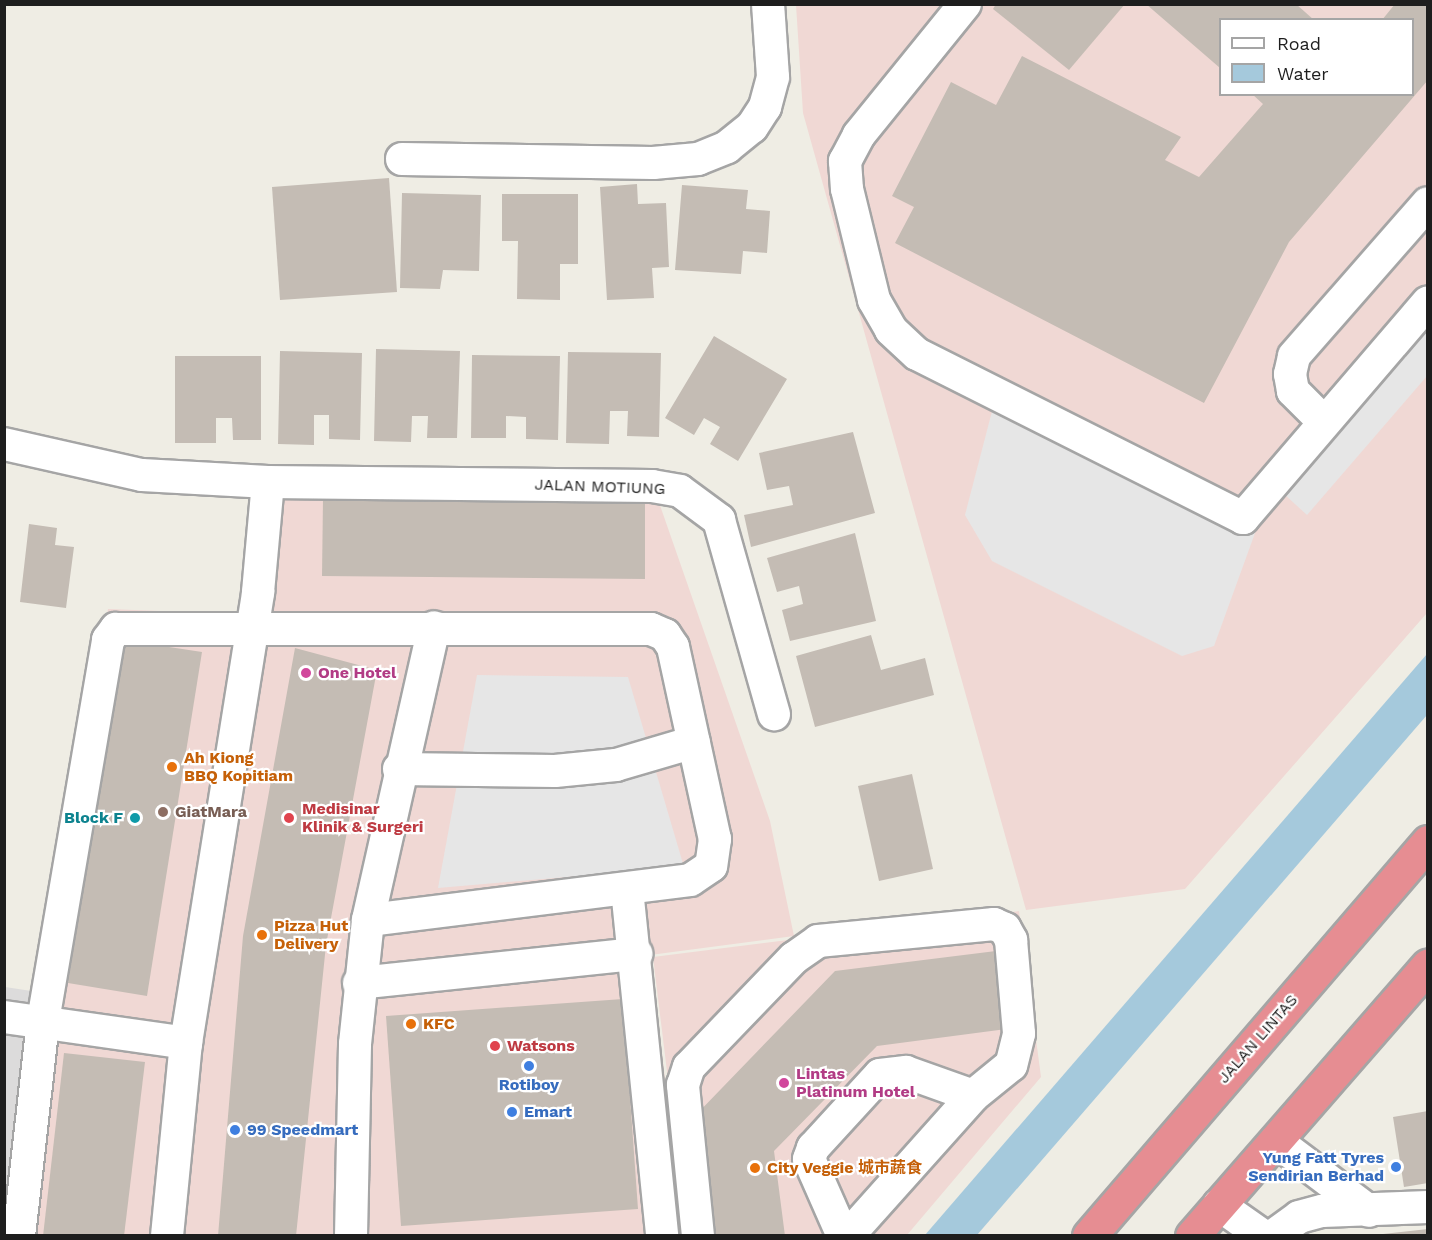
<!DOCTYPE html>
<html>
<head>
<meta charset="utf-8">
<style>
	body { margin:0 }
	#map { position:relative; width:1432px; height:1240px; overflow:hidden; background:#efede4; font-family:"Work Sans","Noto Sans SC",sans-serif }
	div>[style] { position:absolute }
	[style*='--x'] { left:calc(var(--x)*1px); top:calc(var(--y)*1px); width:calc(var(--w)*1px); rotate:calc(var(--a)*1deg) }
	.residential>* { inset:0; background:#dcdbdb }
	.commercial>* { inset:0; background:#f0d8d4 }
	.parking>* { inset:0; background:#e6e6e6 }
	.water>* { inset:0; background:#a5c9dc }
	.building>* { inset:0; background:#c4bcb4 }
	.roads { filter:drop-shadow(2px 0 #a5a5a5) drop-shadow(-2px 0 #a5a5a5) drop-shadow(0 2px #a5a5a5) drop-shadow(0 -2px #a5a5a5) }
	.minor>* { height:32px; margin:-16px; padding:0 16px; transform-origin:16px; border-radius:16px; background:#fff }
	.highway>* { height:33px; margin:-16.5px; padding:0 16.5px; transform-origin:16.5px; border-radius:16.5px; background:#e68d92 }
	.dots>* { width:16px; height:16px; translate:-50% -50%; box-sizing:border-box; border:3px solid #fff; border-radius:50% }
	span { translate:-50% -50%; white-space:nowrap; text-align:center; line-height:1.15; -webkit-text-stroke:4.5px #fff; paint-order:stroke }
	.street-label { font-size:16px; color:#1e1e1e }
	.hotel-label { font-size:16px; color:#b23c85; font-weight:700 }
	.left { translate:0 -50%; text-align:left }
	.food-label { font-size:16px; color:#c56008; font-weight:700 }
	.health-label { font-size:16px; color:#be3a42; font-weight:700 }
	.education-label { font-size:16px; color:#785e54; font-weight:700 }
	.culture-label { font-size:16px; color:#0d838f; font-weight:700 }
	.right { translate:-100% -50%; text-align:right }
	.shop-label { font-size:16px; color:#366cbe; font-weight:700 }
	.frame { position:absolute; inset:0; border:6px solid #1e1e1e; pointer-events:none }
	.legend { position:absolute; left:1219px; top:18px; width:195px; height:78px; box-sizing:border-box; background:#fff; border:2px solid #a5a5a5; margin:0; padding:8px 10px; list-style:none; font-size:18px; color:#1e1e1e }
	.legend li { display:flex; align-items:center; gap:12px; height:30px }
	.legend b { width:30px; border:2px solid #a5a5a5 }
</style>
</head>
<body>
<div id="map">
	<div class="residential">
		<div style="clip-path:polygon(5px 987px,38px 992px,5px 1236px)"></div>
	</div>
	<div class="commercial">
		<div style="clip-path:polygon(evenodd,796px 5px,1427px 5px,1427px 613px,1185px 889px,1026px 910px,803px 113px,796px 5px,1220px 20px,1412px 20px,1412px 94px,1220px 94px,1220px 20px)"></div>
		<div style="clip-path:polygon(259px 487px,655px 491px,770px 821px,794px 936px,650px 955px,684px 1235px,15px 1236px,39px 1013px,108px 609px,240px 614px)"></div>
		<div style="clip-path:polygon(1019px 911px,1041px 1077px,907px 1235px,687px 1235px,653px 957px)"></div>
	</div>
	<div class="parking">
		<div style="clip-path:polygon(1427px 330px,1427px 376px,1307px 515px,1284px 494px)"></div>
		<div style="clip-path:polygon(996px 396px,1259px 522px,1214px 646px,1182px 656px,992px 561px,965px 515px)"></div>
		<div style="clip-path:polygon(477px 675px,628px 677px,684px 867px,438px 888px)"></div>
	</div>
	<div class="water">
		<div style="clip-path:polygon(1427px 654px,1427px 715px,977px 1235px,925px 1235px)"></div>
	</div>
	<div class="building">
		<div style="clip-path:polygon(996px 4px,1125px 4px,1069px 70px,993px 9px)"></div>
		<div style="clip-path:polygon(1146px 4px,1296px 4px,1314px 20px,1220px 20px,1220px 68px)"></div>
		<div style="clip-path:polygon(1395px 4px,1428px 6px,1428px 80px,1289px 242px,1204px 403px,895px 243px,914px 207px,892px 196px,951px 82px,996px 105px,1022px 56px,1181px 137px,1165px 160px,1199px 177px,1263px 104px,1252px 94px,1412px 94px,1412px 20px,1382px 20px)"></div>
		<div style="clip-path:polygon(389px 178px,397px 292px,280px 300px,272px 187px)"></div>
		<div style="clip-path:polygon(637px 184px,638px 204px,666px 203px,669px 267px,652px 268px,654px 298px,607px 300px,600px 187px)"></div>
		<div style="clip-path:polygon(682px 185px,748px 190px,746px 209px,770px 211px,767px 253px,743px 251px,741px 274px,675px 270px)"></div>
		<div style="clip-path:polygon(402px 193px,481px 195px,479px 271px,443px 270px,440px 289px,400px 288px)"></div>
		<div style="clip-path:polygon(502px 194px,578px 194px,578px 264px,560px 264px,560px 300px,517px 299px,518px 241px,502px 241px)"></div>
		<div style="clip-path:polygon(714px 336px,787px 379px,738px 461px,710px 444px,720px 427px,704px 418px,694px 435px,665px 418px)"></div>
		<div style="clip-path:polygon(376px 349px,460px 351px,457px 438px,427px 438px,428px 416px,412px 416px,411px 442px,374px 441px)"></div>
		<div style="clip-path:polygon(280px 351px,362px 353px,360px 440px,329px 439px,329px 415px,314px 415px,314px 445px,278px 444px)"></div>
		<div style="clip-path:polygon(568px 352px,661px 353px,659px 437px,627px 436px,628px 411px,610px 411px,609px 444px,566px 443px)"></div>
		<div style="clip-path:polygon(472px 355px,560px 356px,558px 440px,526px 439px,526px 417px,506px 416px,506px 438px,471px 438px)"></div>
		<div style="clip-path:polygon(175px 356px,261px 356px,261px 440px,233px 440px,232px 418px,216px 418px,216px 443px,175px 443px)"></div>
		<div style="clip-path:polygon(853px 432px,875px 513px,751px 547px,744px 515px,793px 505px,789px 486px,767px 490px,759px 453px)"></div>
		<div style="clip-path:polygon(323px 499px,645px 502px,645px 579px,322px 576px)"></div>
		<div style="clip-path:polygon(29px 524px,57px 528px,55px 545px,74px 547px,66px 608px,20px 602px)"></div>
		<div style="clip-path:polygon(855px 533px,876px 621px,790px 641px,782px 610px,803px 604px,799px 586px,777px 592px,767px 558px)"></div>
		<div style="clip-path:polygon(871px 635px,881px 670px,925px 658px,934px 695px,815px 727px,796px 656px)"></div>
		<div style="clip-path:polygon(123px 640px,202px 652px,147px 996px,68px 983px)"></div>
		<div style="clip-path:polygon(295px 648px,377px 670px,326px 945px,296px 1236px,218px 1236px,243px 936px)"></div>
		<div style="clip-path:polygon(912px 774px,933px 869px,879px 881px,858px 786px)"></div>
		<div style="clip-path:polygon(1004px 950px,1014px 1028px,877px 1046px,774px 1151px,785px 1236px,708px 1236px,693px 1118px,835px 971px)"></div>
		<div style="clip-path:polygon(623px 999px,638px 1209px,401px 1226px,386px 1016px)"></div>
		<div style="clip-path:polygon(64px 1053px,145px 1062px,124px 1236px,43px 1236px)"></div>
		<div style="clip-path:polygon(1428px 1111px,1428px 1183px,1404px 1187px,1393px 1117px)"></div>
		<div style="clip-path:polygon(1428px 1229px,1428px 1236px,1383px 1236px,1383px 1234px)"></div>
	</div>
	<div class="roads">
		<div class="minor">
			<div style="--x:965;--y:4;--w:169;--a:129"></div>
			<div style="--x:859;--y:135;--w:30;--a:118"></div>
			<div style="--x:845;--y:161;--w:28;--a:86"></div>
			<div style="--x:847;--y:189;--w:114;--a:76.3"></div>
			<div style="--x:874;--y:300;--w:34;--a:60"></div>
			<div style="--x:891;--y:330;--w:35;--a:43"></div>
			<div style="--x:917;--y:354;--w:365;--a:26.7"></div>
			<div style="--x:1243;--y:518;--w:284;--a:-49.4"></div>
			<div style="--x:402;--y:159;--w:251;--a:0.9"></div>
			<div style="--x:653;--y:163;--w:45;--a:-5.1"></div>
			<div style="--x:698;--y:159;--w:31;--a:-22"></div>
			<div style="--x:727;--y:147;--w:32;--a:-39"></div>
			<div style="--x:752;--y:127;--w:24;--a:-57"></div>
			<div style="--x:765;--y:107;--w:31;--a:-75"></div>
			<div style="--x:773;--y:77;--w:73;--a:-93.9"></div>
			<div style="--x:1324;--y:422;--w:44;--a:-135"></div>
			<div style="--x:1293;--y:391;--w:17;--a:-100"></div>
			<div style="--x:1290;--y:374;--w:18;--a:-77"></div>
			<div style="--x:1294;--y:356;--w:203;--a:-48.8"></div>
			<div style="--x:4;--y:444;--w:141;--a:12.7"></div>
			<div style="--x:142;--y:475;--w:126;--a:3.2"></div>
			<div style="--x:268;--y:482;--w:384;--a:0.6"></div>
			<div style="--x:652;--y:486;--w:28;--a:10"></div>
			<div style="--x:680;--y:491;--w:49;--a:36.6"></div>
			<div style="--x:719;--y:520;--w:202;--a:74.2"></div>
			<div style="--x:399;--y:769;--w:156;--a:0.7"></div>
			<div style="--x:555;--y:771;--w:61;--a:-5.6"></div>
			<div style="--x:616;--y:765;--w:81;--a:-16.4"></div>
			<div style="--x:627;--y:889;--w:349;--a:84.2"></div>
			<div style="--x:359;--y:983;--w:279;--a:-6"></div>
			<div style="--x:4;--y:1017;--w:184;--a:8.1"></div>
			<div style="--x:1276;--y:1141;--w:116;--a:37"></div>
			<div style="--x:1219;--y:1205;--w:54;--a:35.2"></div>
			<div style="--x:19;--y:1236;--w:216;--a:-83.6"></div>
			<div style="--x:43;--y:1021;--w:387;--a:-80.3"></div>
			<div style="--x:108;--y:640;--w:14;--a:-54"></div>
			<div style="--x:116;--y:629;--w:535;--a:0"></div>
			<div style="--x:651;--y:629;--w:15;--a:23"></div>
			<div style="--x:665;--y:635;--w:14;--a:56"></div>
			<div style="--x:673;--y:647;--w:197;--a:77.7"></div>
			<div style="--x:715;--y:839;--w:27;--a:98"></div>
			<div style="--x:711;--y:866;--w:25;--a:146"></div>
			<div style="--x:690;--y:880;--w:324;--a:172.9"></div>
			<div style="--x:167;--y:1236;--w:194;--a:-84.4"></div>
			<div style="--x:186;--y:1043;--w:457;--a:-80.9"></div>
			<div style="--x:258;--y:592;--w:110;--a:-84.8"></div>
			<div style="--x:351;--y:1236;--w:192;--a:-88.8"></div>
			<div style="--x:355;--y:1044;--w:125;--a:-84"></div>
			<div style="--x:368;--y:920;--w:300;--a:-77.3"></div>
			<div style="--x:698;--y:1236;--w:152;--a:-95.7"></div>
			<div style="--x:683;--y:1085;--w:19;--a:-72"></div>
			<div style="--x:689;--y:1067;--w:151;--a:-46.1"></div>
			<div style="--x:794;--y:958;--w:29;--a:-35"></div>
			<div style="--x:818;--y:941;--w:177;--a:-5.5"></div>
			<div style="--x:994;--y:924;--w:12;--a:24"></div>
			<div style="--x:1005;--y:929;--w:13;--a:61"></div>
			<div style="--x:1011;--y:940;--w:94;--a:85.1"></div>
			<div style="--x:1019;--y:1034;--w:32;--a:104"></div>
			<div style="--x:1011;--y:1065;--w:49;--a:140.8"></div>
			<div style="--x:973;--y:1096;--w:188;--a:131.8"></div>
			<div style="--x:843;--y:1236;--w:84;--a:-113.8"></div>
			<div style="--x:809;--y:1159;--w:12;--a:-70"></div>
			<div style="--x:813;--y:1148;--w:99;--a:-47.5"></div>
			<div style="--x:880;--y:1075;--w:26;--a:-7"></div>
			<div style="--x:906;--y:1072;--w:71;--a:19.7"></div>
			<div style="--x:1273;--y:1236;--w:32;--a:-36"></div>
			<div style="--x:1299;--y:1217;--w:24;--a:-15"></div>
			<div style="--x:1322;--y:1211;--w:106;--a:-2.2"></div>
		</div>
		<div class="highway">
			<div style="--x:1089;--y:1236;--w:520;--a:-49.29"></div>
			<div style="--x:1192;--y:1236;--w:359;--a:-48.9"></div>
		</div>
	</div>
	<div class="dots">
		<div style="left:306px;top:673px;background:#d1479c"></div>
		<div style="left:172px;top:767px;background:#e8710a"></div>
		<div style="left:163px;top:812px;background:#8d6e63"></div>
		<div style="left:135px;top:818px;background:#0f9aa8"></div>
		<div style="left:289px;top:818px;background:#e0444e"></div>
		<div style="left:262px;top:935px;background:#e8710a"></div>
		<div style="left:411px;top:1024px;background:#e8710a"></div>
		<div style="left:495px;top:1046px;background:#e0444e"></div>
		<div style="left:529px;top:1066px;background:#3f7fe0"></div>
		<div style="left:784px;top:1083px;background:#d1479c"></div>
		<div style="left:512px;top:1112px;background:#3f7fe0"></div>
		<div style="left:235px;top:1130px;background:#3f7fe0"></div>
		<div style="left:1396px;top:1167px;background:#3f7fe0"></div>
		<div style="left:755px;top:1168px;background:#e8710a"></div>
	</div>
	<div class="street-label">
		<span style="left:600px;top:487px;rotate:2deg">JALAN MOTIUNG</span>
		<span style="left:1258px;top:1039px;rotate:-49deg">JALAN LINTAS</span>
	</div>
	<div class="hotel-label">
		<span class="left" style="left:318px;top:673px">One Hotel</span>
		<span class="left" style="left:796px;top:1083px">Lintas<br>Platinum Hotel</span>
	</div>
	<div class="food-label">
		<span class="left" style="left:184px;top:767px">Ah Kiong<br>BBQ Kopitiam</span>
		<span class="left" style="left:274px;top:935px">Pizza Hut<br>Delivery</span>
		<span class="left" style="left:423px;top:1024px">KFC</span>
		<span class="left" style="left:767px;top:1168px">City Veggie 城市蔬食</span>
	</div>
	<div class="health-label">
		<span class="left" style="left:302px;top:818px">Medisinar<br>Klinik &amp; Surgeri</span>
		<span class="left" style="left:507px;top:1046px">Watsons</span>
	</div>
	<div class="education-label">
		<span class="left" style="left:175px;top:812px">GiatMara</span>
	</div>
	<div class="culture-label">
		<span class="right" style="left:123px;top:818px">Block F</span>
	</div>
	<div class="shop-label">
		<span style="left:529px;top:1085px">Rotiboy</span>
		<span class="left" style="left:524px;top:1112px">Emart</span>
		<span class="left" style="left:247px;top:1130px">99 Speedmart</span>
		<span class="right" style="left:1384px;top:1167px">Yung Fatt Tyres<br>Sendirian Berhad</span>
	</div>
	<div class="frame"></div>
	<ul class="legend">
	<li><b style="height:8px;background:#fff"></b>Road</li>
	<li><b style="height:16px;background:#a5c9dc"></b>Water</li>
	</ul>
</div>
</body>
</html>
